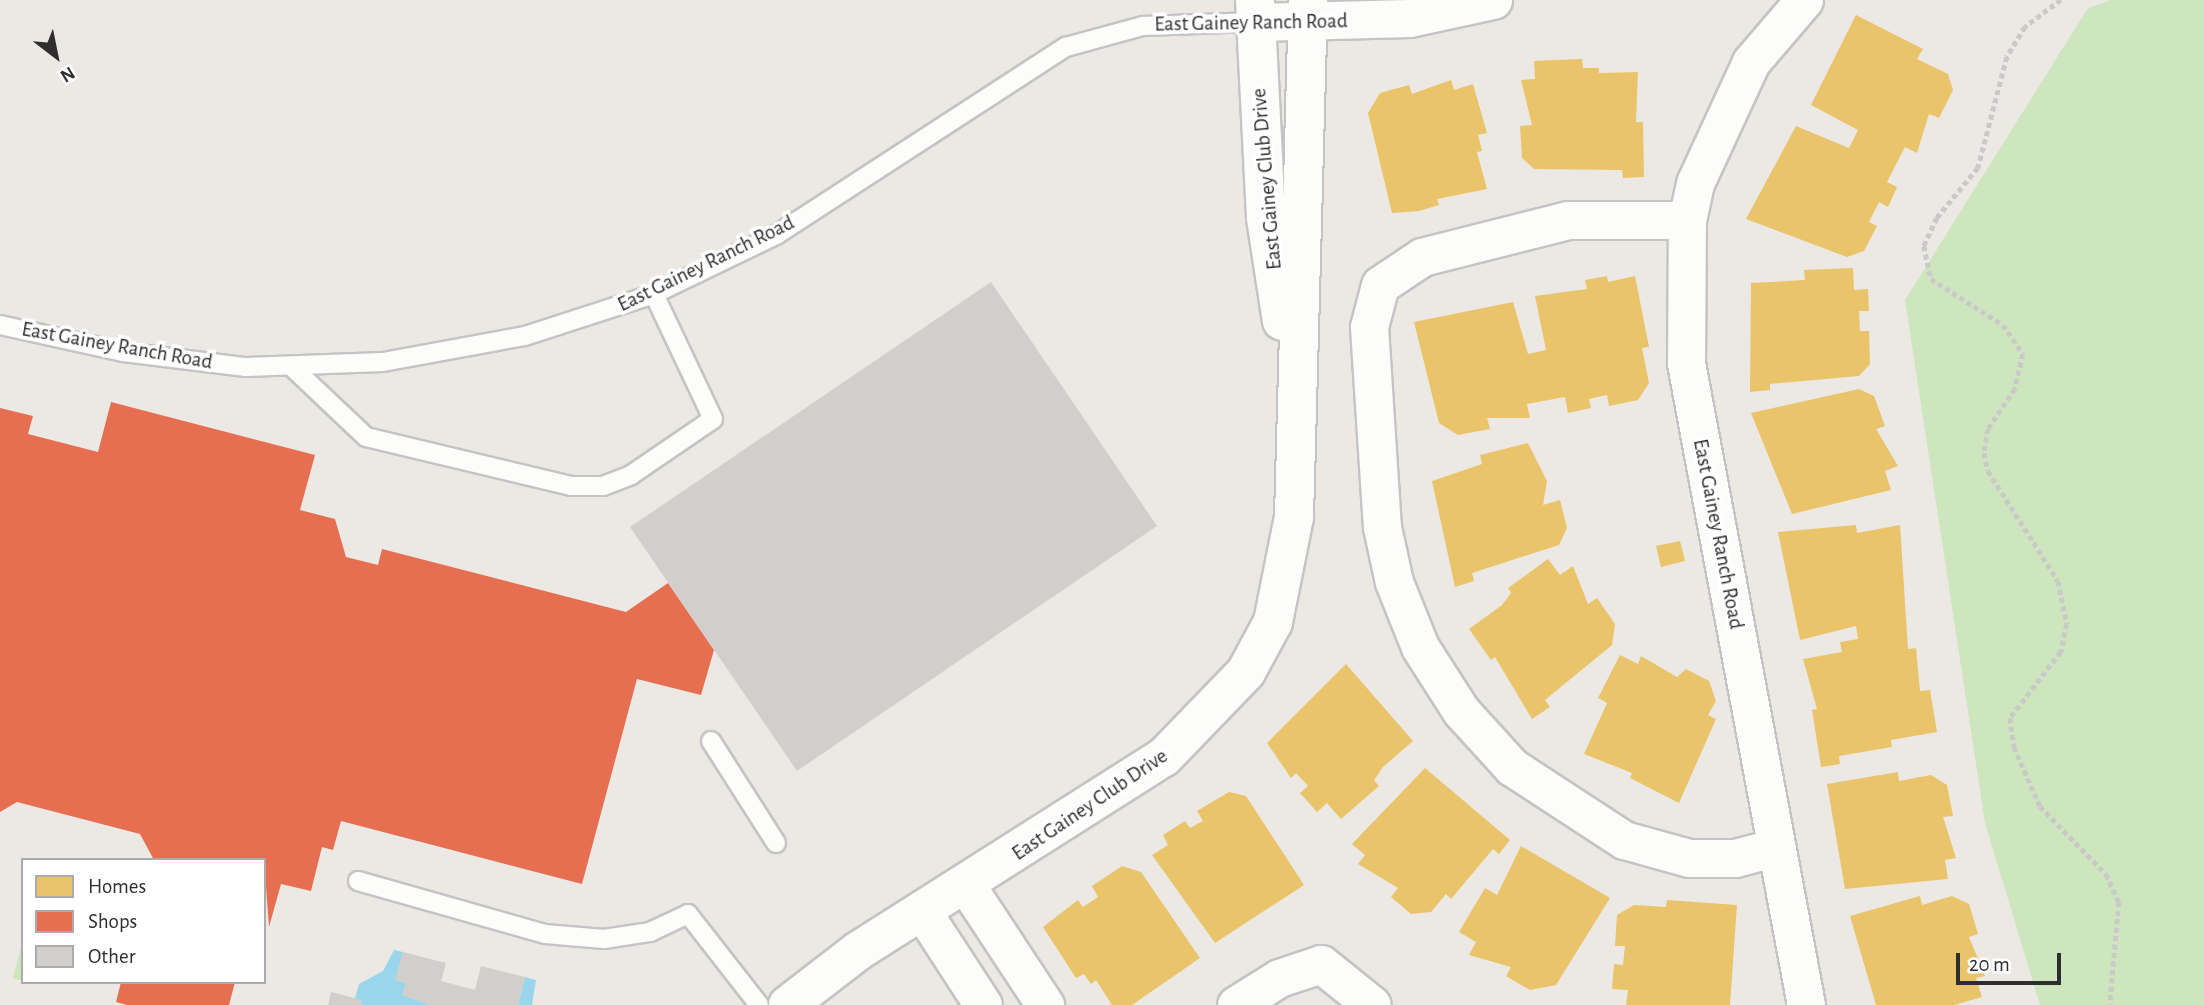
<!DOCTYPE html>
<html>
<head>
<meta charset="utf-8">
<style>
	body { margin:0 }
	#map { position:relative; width:2204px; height:1005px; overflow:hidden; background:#ece8e4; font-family:"Alegreya Sans",sans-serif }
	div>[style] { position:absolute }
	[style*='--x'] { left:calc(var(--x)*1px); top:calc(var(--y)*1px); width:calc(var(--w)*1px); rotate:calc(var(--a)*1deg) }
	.green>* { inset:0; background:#cee6be }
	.water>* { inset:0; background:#99d6ec }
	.homes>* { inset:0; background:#e9c46a }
	.shops>* { inset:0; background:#e76f51 }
	.building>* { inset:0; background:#d1cecb }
	.path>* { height:4.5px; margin-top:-2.25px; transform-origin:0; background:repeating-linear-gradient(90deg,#c9c9c8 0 5px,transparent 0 8.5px) }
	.roads { filter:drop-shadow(2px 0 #c5c4c5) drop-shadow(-2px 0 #c5c4c5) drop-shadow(0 2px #c5c4c5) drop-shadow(0 -2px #c5c4c5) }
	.lane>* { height:18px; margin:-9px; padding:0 9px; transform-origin:9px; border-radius:9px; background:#fcfcfb }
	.street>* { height:37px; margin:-18.5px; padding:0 18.5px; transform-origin:18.5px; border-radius:18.5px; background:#fcfcfb }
	.secondary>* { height:38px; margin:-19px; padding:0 19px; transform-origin:19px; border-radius:19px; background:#fcfcfb }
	span { translate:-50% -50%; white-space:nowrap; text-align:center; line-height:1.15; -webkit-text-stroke:7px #fff; paint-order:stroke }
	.street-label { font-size:21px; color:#2e2e2e }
	.legend { position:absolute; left:21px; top:858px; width:245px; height:126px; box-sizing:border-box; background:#fff; border:2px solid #ababab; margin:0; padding:9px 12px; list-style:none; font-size:21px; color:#2e2e2e }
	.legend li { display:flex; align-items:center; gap:14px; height:35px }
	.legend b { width:35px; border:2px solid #ababab }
	.north { position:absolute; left:21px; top:21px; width:70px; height:70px; -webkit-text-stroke:5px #fff; paint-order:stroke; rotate:148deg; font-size:19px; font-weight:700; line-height:28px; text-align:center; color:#2e2e2e }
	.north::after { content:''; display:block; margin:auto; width:24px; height:32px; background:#2e2e2e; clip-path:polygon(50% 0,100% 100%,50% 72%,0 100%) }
	.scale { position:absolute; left:1956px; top:953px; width:105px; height:32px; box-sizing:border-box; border:4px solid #2e2e2e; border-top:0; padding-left:9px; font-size:21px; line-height:24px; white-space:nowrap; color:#2e2e2e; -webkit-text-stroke:5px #fff; paint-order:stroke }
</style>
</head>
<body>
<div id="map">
	<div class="green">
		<div style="clip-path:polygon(2111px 0,2204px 0,2204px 1005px,2040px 1005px,1985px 823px,1905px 300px,2088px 8px)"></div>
		<div style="clip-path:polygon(23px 940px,23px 981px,13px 978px)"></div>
	</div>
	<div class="water">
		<div style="clip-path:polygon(394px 950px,403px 952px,396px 980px,406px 983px,403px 995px,430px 1005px,361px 1005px,355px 998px,359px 984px,383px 971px)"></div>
		<div style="clip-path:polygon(525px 977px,536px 980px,532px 1005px,518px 1005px)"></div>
	</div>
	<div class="homes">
		<div style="clip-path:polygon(1856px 15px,1923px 49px,1917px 59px,1948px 74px,1953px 90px,1939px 118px,1929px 114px,1917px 153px,1905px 147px,1887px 182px,1897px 187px,1888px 207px,1879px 202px,1869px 222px,1877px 226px,1864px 251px,1847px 257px,1746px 219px,1796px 126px,1849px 148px,1858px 130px,1811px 105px)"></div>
		<div style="clip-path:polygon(1582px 59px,1583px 68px,1599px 68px,1599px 73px,1638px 72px,1636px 122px,1643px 122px,1644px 177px,1623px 178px,1622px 170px,1534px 169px,1522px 158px,1520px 126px,1532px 125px,1521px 80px,1535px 79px,1534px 61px)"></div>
		<div style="clip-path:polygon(1451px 80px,1454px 90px,1473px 84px,1487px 133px,1478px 135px,1482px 151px,1477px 152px,1487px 189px,1437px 199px,1439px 205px,1419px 211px,1392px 213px,1368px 113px,1380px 93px,1409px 85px,1412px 94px)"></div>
		<div style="clip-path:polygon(1853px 268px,1854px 290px,1868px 289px,1869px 311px,1859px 311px,1860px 331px,1869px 331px,1870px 364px,1859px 376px,1770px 384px,1770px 390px,1750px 392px,1751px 283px,1805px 280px,1804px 270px)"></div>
		<div style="clip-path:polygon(1607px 276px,1608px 282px,1635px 276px,1649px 347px,1642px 348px,1649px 383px,1638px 400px,1609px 406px,1607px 395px,1589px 399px,1591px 408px,1568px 413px,1565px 397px,1527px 404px,1530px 418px,1487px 418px,1490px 429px,1458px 435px,1439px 423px,1414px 322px,1513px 302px,1528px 354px,1546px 350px,1535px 296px,1587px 289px,1585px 280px)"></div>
		<div style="clip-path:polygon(1859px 389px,1874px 396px,1885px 426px,1876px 429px,1898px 466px,1885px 471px,1891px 490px,1792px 514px,1751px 413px)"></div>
		<div style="clip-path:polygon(1528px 443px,1547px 481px,1543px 505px,1560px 500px,1567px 528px,1559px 545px,1472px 573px,1474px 581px,1455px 587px,1432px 481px,1482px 464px,1480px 455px)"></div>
		<div style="clip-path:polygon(1856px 525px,1857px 533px,1900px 525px,1908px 649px,1916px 648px,1920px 691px,1930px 690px,1937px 732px,1891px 740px,1892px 747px,1839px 756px,1840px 764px,1821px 767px,1812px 710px,1817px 709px,1803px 659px,1842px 652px,1840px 642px,1858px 639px,1856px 626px,1800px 640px,1778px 532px)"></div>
		<div style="clip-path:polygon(1680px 541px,1685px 561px,1661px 567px,1656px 546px)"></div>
		<div style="clip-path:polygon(1548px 559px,1560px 575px,1573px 566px,1588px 604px,1597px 598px,1615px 624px,1612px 645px,1545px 700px,1550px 707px,1532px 719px,1495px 657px,1491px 660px,1469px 629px,1502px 605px,1511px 593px,1508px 588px)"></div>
		<div style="clip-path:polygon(1620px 655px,1638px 664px,1641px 656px,1677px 677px,1686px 669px,1709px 681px,1716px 701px,1708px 715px,1716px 719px,1679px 803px,1630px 778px,1632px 773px,1584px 754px,1607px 703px,1598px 698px)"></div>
		<div style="clip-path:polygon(1346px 664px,1413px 741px,1383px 767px,1374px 780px,1379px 786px,1341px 819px,1327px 803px,1317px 812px,1300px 793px,1308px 786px,1296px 773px,1291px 778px,1267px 743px)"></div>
		<div style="clip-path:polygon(1425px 768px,1510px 840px,1499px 854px,1493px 849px,1451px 899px,1446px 894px,1431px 912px,1411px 914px,1391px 897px,1398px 888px,1358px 864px,1365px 855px,1352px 844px)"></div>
		<div style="clip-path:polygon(1898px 772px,1899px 781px,1931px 775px,1947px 785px,1953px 816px,1943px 817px,1956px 858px,1945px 860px,1948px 879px,1845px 889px,1827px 784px)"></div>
		<div style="clip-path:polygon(1229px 792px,1246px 796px,1304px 885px,1215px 943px,1152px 855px,1168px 845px,1163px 835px,1185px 821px,1190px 828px,1203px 821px,1197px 811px)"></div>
		<div style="clip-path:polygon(1521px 846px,1610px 898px,1556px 985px,1530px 990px,1506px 976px,1511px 967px,1469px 955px,1476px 942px,1459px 932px,1485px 888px,1497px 895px)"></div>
		<div style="clip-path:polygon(1122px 866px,1141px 872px,1200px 958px,1132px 1005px,1112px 1005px,1096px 980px,1091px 984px,1084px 974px,1076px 978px,1043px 927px,1078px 900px,1083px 907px,1098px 897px,1092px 886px)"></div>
		<div style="clip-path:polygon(1920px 896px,1922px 905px,1952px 896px,1969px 904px,1978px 934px,1969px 937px,1985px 976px,1976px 978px,1982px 997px,1954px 1005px,1876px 1005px,1850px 916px)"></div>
		<div style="clip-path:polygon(1667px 900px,1737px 905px,1730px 1005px,1626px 1005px,1628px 990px,1612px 989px,1614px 964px,1623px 965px,1625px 946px,1615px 946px,1617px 915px,1634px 905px,1666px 907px)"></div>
	</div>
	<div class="shops">
		<div style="clip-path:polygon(111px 402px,315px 455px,300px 510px,335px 519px,346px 557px,378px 565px,382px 549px,626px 612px,668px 583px,714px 650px,701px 695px,637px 679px,582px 884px,341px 821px,333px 850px,322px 847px,311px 891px,281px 884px,269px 927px,264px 860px,154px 860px,140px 834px,17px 802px,0 812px,0 408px,33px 416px,28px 434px,98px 452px)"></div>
		<div style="clip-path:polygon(121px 982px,235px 982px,229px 1005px,127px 1005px,116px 1002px)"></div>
	</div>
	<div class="building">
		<div style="clip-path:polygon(991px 282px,1157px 526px,797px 771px,630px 527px)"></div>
		<div style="clip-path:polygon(403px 952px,446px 963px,441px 981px,475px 990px,481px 966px,525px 977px,518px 1005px,430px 1005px,402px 995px,406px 983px,395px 980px)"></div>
		<div style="clip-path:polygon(331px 992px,362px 1000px,361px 1005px,328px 1005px)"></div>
	</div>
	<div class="path">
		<div style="--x:2061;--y:0;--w:45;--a:143.1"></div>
		<div style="--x:2025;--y:27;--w:35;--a:121"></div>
		<div style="--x:2007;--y:57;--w:115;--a:104.6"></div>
		<div style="--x:1978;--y:168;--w:65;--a:129.4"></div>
		<div style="--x:1937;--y:218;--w:31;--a:115"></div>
		<div style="--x:1924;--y:246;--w:34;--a:78"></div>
		<div style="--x:1931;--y:279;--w:85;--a:32.6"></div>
		<div style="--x:2003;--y:325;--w:35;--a:55"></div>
		<div style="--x:2023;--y:354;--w:36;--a:103"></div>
		<div style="--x:2015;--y:389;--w:48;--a:124"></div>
		<div style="--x:1988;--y:429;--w:24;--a:99"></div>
		<div style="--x:1984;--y:453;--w:18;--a:77"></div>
		<div style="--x:1988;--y:471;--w:130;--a:57.5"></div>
		<div style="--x:2058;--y:581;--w:44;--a:78.2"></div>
		<div style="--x:2067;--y:624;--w:29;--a:102"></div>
		<div style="--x:2061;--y:652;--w:83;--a:127.7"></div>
		<div style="--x:2010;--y:718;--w:29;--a:82"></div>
		<div style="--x:2014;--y:747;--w:64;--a:66.2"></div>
		<div style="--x:2040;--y:806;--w:95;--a:45.9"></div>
		<div style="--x:2106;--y:874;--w:31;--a:65"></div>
		<div style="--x:2119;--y:902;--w:103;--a:95"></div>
	</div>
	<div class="roads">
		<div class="lane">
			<div style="--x:0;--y:325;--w:126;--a:12.4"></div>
			<div style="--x:123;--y:352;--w:124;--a:7"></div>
			<div style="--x:246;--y:367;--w:137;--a:-2.1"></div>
			<div style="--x:383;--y:362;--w:144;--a:-10.4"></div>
			<div style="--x:525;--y:336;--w:136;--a:-18"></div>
			<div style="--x:654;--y:294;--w:136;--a:-25.8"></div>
			<div style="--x:776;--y:235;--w:346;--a:-33"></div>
			<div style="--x:1066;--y:47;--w:80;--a:-15.3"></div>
			<div style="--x:1143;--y:26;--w:113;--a:-2"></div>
			<div style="--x:293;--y:368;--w:100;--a:43.4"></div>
			<div style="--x:366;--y:437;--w:211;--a:13.4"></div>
			<div style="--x:571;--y:486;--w:32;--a:0"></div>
			<div style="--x:603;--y:486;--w:30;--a:-21"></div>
			<div style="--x:631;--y:475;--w:99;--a:-34.3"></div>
			<div style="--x:713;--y:419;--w:138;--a:-115.3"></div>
			<div style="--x:711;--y:741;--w:121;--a:57.5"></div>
			<div style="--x:358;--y:881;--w:194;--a:15.8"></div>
			<div style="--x:545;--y:934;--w:59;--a:4.8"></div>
			<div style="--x:604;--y:939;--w:47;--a:-8.7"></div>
			<div style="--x:650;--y:932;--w:42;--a:-25.3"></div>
			<div style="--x:688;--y:914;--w:115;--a:52"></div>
		</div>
		<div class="street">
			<div style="--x:1804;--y:0;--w:82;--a:130.5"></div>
			<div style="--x:1751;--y:62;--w:133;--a:114.8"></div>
			<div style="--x:1695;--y:183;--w:38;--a:102"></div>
			<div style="--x:1687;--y:220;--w:143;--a:90.4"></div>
			<div style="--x:1686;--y:363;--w:653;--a:79.41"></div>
			<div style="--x:1256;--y:22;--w:154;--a:-1.5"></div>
			<div style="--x:1410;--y:18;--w:85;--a:-12.2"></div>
			<div style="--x:1687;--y:220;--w:119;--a:180"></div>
			<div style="--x:1568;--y:220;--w:151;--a:165.8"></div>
			<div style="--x:1422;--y:257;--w:50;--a:146.3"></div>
			<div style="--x:1380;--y:285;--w:43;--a:104.7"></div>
			<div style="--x:1369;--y:327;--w:200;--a:86.3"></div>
			<div style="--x:1382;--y:527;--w:56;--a:77.7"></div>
			<div style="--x:1394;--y:582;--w:70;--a:68.2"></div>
			<div style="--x:1420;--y:647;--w:76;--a:57.4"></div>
			<div style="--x:1461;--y:711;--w:76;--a:47.7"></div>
			<div style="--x:1512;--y:767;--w:134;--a:33.1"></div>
			<div style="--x:1624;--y:840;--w:67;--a:15.5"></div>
			<div style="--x:1689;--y:858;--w:46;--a:0"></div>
			<div style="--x:1735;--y:858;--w:43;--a:-14.7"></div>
			<div style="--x:966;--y:885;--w:144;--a:56.6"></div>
			<div style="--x:922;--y:911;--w:112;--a:57"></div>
			<div style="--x:1236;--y:1005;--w:51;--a:-32.1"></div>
			<div style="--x:1279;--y:978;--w:44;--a:-18.4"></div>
			<div style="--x:1321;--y:964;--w:65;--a:38.8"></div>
		</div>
		<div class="secondary">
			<div style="--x:1255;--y:0;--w:218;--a:87.1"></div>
			<div style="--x:1266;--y:218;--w:104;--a:81.2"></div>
			<div style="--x:788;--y:1005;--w:88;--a:-37.6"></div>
			<div style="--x:858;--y:951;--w:362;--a:-32.4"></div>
			<div style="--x:1164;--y:757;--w:118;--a:-46"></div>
			<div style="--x:1246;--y:672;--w:57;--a:-61.6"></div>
			<div style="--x:1273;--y:622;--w:107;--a:-78.7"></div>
			<div style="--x:1294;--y:517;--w:517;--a:-88.45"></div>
		</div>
	</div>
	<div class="street-label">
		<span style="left:1251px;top:23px;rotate:-1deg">East Gainey Ranch Road</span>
		<span style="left:1267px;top:179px;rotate:-95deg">East Gainey Club Drive</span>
		<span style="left:706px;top:264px;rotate:-26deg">East Gainey Ranch Road</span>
		<span style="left:117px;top:346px;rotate:10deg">East Gainey Ranch Road</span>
		<span style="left:1718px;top:534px;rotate:79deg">East Gainey Ranch Road</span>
		<span style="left:1090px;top:805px;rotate:-34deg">East Gainey Club Drive</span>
	</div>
	<ul class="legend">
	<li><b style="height:19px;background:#e9c46a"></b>Homes</li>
	<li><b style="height:19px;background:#e76f51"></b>Shops</li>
	<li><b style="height:19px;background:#d1cecb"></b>Other</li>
	</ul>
	<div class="north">N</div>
	<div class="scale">20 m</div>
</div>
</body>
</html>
